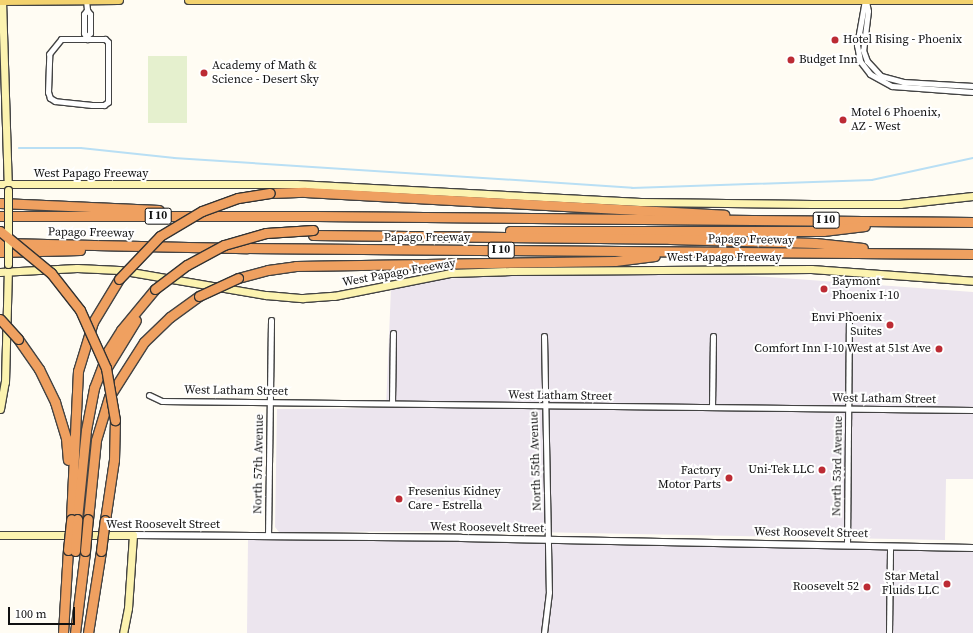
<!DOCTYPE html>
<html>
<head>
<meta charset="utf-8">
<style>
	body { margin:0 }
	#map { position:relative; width:973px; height:633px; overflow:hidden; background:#fffcf3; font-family:"Source Serif 4",serif }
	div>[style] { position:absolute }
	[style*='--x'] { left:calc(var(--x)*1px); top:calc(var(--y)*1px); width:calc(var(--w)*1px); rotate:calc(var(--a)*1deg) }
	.industrial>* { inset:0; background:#ece5ee }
	.pitch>* { inset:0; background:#e5f0ce }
	.stream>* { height:1.5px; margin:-0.75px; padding:0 0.75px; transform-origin:0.75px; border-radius:0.75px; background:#b9dff4 }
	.roads { filter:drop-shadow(1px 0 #434343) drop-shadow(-1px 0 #434343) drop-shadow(0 1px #434343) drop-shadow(0 -1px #434343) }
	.minor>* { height:5px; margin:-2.5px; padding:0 2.5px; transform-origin:2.5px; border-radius:2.5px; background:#fff }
	.tertiary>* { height:6px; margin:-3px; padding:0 3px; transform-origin:3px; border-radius:3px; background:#fff }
	.secondary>* { height:7px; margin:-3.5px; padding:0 3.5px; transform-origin:3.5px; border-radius:3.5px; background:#fcf3b0 }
	.primary>* { height:8px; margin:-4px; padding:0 4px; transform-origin:4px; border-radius:4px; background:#f3d26e }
	.motorway>* { height:9px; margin:-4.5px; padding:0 4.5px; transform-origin:4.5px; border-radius:4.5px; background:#efa060 }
	.bridges { filter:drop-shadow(1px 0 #323232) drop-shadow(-1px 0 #323232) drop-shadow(0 1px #323232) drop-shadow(0 -1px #323232) }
	.secondary-bridge>* { height:7px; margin:-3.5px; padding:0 3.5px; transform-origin:3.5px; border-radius:3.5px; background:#fcf3b0 }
	.motorway-bridge>* { height:9px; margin:-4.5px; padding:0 4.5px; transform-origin:4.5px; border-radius:4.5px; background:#efa060 }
	.dots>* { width:11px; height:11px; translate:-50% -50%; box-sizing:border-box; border:2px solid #fff; border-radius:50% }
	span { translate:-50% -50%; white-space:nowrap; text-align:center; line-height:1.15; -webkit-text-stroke:4px #fff; paint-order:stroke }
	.shield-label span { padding:1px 3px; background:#fff; border:1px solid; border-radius:3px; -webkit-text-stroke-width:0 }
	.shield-label { font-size:11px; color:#101010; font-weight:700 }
	.poi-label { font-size:12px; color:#101010 }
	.left { translate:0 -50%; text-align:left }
	.right { translate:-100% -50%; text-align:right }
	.street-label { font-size:12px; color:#101010 }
	.scale { position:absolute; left:8px; top:607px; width:67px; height:18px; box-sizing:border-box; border:2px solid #101010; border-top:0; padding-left:5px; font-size:12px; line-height:14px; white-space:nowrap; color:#101010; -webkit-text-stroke:3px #fff; paint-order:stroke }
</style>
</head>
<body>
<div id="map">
	<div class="industrial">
		<div style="clip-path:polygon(700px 272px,973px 292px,973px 479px,946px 479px,945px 540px,488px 531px,279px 532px,275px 527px,277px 409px,386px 408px,391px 288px,444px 279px,506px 275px)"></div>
		<div style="clip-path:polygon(248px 539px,973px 548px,973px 633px,247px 633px)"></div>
	</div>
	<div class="pitch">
		<div style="clip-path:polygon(148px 56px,187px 56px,187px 123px,148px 123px)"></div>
	</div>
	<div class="stream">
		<div style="--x:19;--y:148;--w:62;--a:0"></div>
		<div style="--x:81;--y:148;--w:94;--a:6.1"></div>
		<div style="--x:174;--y:158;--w:459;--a:3.7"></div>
		<div style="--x:632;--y:188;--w:240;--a:-1.9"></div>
		<div style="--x:872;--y:180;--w:103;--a:-12.3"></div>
	</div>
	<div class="roads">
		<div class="minor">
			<div style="--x:86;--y:0;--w:10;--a:84"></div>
			<div style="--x:87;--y:10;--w:5;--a:53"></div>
			<div style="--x:90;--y:14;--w:19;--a:90"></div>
			<div style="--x:90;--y:33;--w:4;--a:135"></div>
			<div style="--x:865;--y:0;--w:46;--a:100.1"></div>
			<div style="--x:857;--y:45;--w:16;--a:79"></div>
			<div style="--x:860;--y:61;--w:16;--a:52"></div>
			<div style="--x:870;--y:74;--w:25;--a:29"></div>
			<div style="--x:892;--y:86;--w:81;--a:4.2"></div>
			<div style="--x:866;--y:1;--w:10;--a:79"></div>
			<div style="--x:868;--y:11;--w:39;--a:97"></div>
			<div style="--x:863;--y:50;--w:12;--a:70"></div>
			<div style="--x:867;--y:61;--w:21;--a:47"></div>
			<div style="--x:881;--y:76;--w:23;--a:15"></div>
			<div style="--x:903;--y:82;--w:70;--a:3.3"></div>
			<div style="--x:87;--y:10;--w:5;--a:127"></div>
			<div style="--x:84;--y:14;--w:19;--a:90"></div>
			<div style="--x:84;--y:33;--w:7;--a:63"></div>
			<div style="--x:87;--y:39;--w:18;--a:0"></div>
			<div style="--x:105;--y:39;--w:4;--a:45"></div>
			<div style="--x:108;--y:42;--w:60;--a:90"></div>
			<div style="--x:108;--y:102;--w:5;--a:143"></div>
			<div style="--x:104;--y:105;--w:12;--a:180"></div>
			<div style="--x:92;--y:105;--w:37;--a:-174"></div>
			<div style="--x:55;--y:101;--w:6;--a:-149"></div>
			<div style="--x:50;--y:98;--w:6;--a:-108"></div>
			<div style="--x:48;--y:92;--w:38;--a:-88"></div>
			<div style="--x:49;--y:54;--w:19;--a:-51"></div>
			<div style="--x:61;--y:39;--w:26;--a:0"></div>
			<div style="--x:544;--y:336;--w:256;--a:88.9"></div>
			<div style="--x:549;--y:592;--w:41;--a:97"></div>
			<div style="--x:149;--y:395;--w:14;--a:25"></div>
			<div style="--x:162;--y:401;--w:811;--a:0.64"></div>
			<div style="--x:392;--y:403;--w:70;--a:-89.2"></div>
			<div style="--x:712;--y:407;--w:71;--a:-89.2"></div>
			<div style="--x:268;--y:536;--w:216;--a:-89.2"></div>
			<div style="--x:847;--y:545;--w:230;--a:-89.5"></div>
			<div style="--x:889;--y:633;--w:87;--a:-89.3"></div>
		</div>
		<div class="tertiary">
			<div style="--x:133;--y:535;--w:328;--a:0.5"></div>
			<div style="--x:461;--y:538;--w:512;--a:1.12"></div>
		</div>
		<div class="secondary">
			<div style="--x:2;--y:0;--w:188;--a:88.2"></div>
			<div style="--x:0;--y:184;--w:296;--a:0"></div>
			<div style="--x:296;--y:184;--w:345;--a:3"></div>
			<div style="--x:641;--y:202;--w:171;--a:0.7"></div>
			<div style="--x:812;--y:204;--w:88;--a:0"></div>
			<div style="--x:900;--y:204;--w:73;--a:-6.3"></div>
			<div style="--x:0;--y:272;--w:77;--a:-3"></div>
			<div style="--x:77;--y:268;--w:42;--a:2.7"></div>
			<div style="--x:119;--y:270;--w:149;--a:9.7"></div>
			<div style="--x:266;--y:295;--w:37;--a:5"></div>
			<div style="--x:303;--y:298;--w:31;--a:-4"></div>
			<div style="--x:334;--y:296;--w:118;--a:-11.2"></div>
			<div style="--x:450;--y:273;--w:61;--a:-1.9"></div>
			<div style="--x:511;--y:271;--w:300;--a:-0.4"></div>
			<div style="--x:811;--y:269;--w:162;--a:4.2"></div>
			<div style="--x:0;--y:409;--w:27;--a:-80"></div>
			<div style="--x:5;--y:382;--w:114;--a:-88.5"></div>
			<div style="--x:0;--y:535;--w:133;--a:0"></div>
			<div style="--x:133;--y:535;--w:73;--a:93.9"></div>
			<div style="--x:128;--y:608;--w:25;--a:101"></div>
		</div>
		<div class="primary">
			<div style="--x:189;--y:0;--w:784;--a:0"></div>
			<div style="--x:0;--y:1;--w:119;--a:-0.5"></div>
		</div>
		<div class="motorway">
			<div style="--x:270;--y:193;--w:35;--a:-2"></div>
			<div style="--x:305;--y:192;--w:420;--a:3.1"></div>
			<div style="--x:0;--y:203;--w:159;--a:2.5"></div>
			<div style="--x:0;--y:216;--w:316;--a:0"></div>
			<div style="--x:316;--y:216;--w:657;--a:0.52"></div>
			<div style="--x:510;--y:231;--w:313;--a:0"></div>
			<div style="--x:823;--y:231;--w:42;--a:-6.8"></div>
			<div style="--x:313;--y:235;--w:357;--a:0.6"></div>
			<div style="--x:670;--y:239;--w:145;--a:1.6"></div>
			<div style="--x:815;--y:243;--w:48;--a:5.9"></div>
			<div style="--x:0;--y:243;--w:247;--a:1.2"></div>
			<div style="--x:247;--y:248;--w:726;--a:0.47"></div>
			<div style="--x:0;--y:252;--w:80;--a:-1.4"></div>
			<div style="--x:238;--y:278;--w:31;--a:-15"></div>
			<div style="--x:268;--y:270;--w:28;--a:-8"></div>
			<div style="--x:296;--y:266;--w:319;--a:-0.9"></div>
			<div style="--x:615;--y:261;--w:40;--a:-7.1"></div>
			<div style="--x:18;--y:339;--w:37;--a:55"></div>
			<div style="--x:39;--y:369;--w:37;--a:64"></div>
			<div style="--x:55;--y:402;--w:38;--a:73"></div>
			<div style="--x:66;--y:438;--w:22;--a:85"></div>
			<div style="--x:106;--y:369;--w:57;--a:-58.5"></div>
			<div style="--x:71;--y:519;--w:148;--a:-87.3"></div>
			<div style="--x:78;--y:371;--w:51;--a:-73"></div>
			<div style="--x:93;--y:322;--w:50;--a:-58.8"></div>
			<div style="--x:77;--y:519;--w:89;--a:-84.2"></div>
			<div style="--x:86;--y:430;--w:43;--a:-79.2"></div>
			<div style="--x:94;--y:388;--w:40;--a:-69"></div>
			<div style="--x:108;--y:351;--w:25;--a:-58"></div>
			<div style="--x:121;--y:330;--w:53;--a:-50.3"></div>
			<div style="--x:88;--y:519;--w:79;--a:-84.2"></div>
			<div style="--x:96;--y:440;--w:45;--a:-73.2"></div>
			<div style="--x:109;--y:397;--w:65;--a:-57.5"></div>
			<div style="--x:144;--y:342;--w:36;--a:-44"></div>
			<div style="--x:170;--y:317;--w:36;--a:-36"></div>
			<div style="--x:105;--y:520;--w:61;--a:-81.5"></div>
			<div style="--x:114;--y:460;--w:40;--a:-88.6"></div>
			<div style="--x:63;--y:633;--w:83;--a:-86.6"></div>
			<div style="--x:75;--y:633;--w:83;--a:-83"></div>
			<div style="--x:88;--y:633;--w:83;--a:-81"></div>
		</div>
	</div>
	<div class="bridges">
		<div class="secondary-bridge">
			<div style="--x:8;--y:264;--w:74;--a:-90"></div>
		</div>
		<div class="motorway-bridge">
			<div style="--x:0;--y:231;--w:66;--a:39.5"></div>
			<div style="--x:51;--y:273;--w:47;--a:51.9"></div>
			<div style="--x:80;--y:310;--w:64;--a:65.9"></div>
			<div style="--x:106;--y:368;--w:53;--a:80.2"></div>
			<div style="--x:119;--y:279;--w:59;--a:-46.4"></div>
			<div style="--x:160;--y:236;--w:49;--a:-30.8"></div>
			<div style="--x:202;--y:211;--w:38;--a:-20"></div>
			<div style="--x:238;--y:198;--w:32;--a:-9"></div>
			<div style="--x:155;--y:289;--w:40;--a:-37"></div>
			<div style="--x:187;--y:265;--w:42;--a:-28.4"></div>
			<div style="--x:224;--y:245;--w:44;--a:-15.9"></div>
			<div style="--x:266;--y:233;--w:47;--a:-3.7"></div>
			<div style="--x:199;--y:296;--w:43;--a:-24.8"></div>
			<div style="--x:0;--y:319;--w:27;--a:48"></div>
			<div style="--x:68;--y:550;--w:31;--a:-84"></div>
			<div style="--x:75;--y:551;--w:32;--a:-86"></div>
			<div style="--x:85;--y:551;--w:32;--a:-85"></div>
			<div style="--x:101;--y:551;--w:31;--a:-83"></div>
		</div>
	</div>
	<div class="dots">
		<div style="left:835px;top:40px;background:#bc2b34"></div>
		<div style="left:791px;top:60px;background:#bc2b34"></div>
		<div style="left:204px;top:73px;background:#bc2b34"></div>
		<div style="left:843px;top:120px;background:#bc2b34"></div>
		<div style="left:824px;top:289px;background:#bc2b34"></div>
		<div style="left:890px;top:325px;background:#bc2b34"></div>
		<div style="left:939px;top:349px;background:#bc2b34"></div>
		<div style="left:822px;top:470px;background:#bc2b34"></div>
		<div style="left:729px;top:478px;background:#bc2b34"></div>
		<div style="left:399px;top:499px;background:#bc2b34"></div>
		<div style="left:947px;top:584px;background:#bc2b34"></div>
		<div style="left:867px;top:587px;background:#bc2b34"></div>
	</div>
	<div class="shield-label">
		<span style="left:158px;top:216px">I 10</span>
		<span style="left:826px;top:220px">I 10</span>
		<span style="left:501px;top:250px">I 10</span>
	</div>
	<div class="poi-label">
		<span class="left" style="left:843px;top:40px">Hotel Rising - Phoenix</span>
		<span class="left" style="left:799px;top:60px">Budget Inn</span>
		<span class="left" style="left:212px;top:73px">Academy of Math &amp;<br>Science - Desert Sky</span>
		<span class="left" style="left:851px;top:120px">Motel 6 Phoenix,<br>AZ - West</span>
		<span class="left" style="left:832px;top:289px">Baymont<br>Phoenix I-10</span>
		<span class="right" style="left:882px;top:325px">Envi Phoenix<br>Suites</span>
		<span class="right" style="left:931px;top:349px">Comfort Inn I-10 West at 51st Ave</span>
		<span class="right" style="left:814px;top:470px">Uni-Tek LLC</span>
		<span class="right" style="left:721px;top:478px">Factory<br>Motor Parts</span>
		<span class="left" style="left:408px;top:499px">Fresenius Kidney<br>Care - Estrella</span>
		<span class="right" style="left:939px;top:584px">Star Metal<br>Fluids LLC</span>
		<span class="right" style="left:859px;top:587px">Roosevelt 52</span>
	</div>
	<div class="street-label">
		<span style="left:91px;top:174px">West Papago Freeway</span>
		<span style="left:91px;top:233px;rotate:1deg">Papago Freeway</span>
		<span style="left:427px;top:238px">Papago Freeway</span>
		<span style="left:751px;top:240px;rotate:1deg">Papago Freeway</span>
		<span style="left:724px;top:258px">West Papago Freeway</span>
		<span style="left:399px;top:273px;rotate:-10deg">West Papago Freeway</span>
		<span style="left:236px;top:391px;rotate:1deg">West Latham Street</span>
		<span style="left:560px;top:396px;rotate:1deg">West Latham Street</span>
		<span style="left:884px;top:399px;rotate:1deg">West Latham Street</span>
		<span style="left:536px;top:461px;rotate:-92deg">North 55th Avenue</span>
		<span style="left:259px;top:464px;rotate:-89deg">North 57th Avenue</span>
		<span style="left:838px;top:466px;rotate:-89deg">North 53rd Avenue</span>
		<span style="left:163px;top:525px">West Roosevelt Street</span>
		<span style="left:487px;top:528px;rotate:1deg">West Roosevelt Street</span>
		<span style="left:811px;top:533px;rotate:1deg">West Roosevelt Street</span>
	</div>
	<div class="scale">100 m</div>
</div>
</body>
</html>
